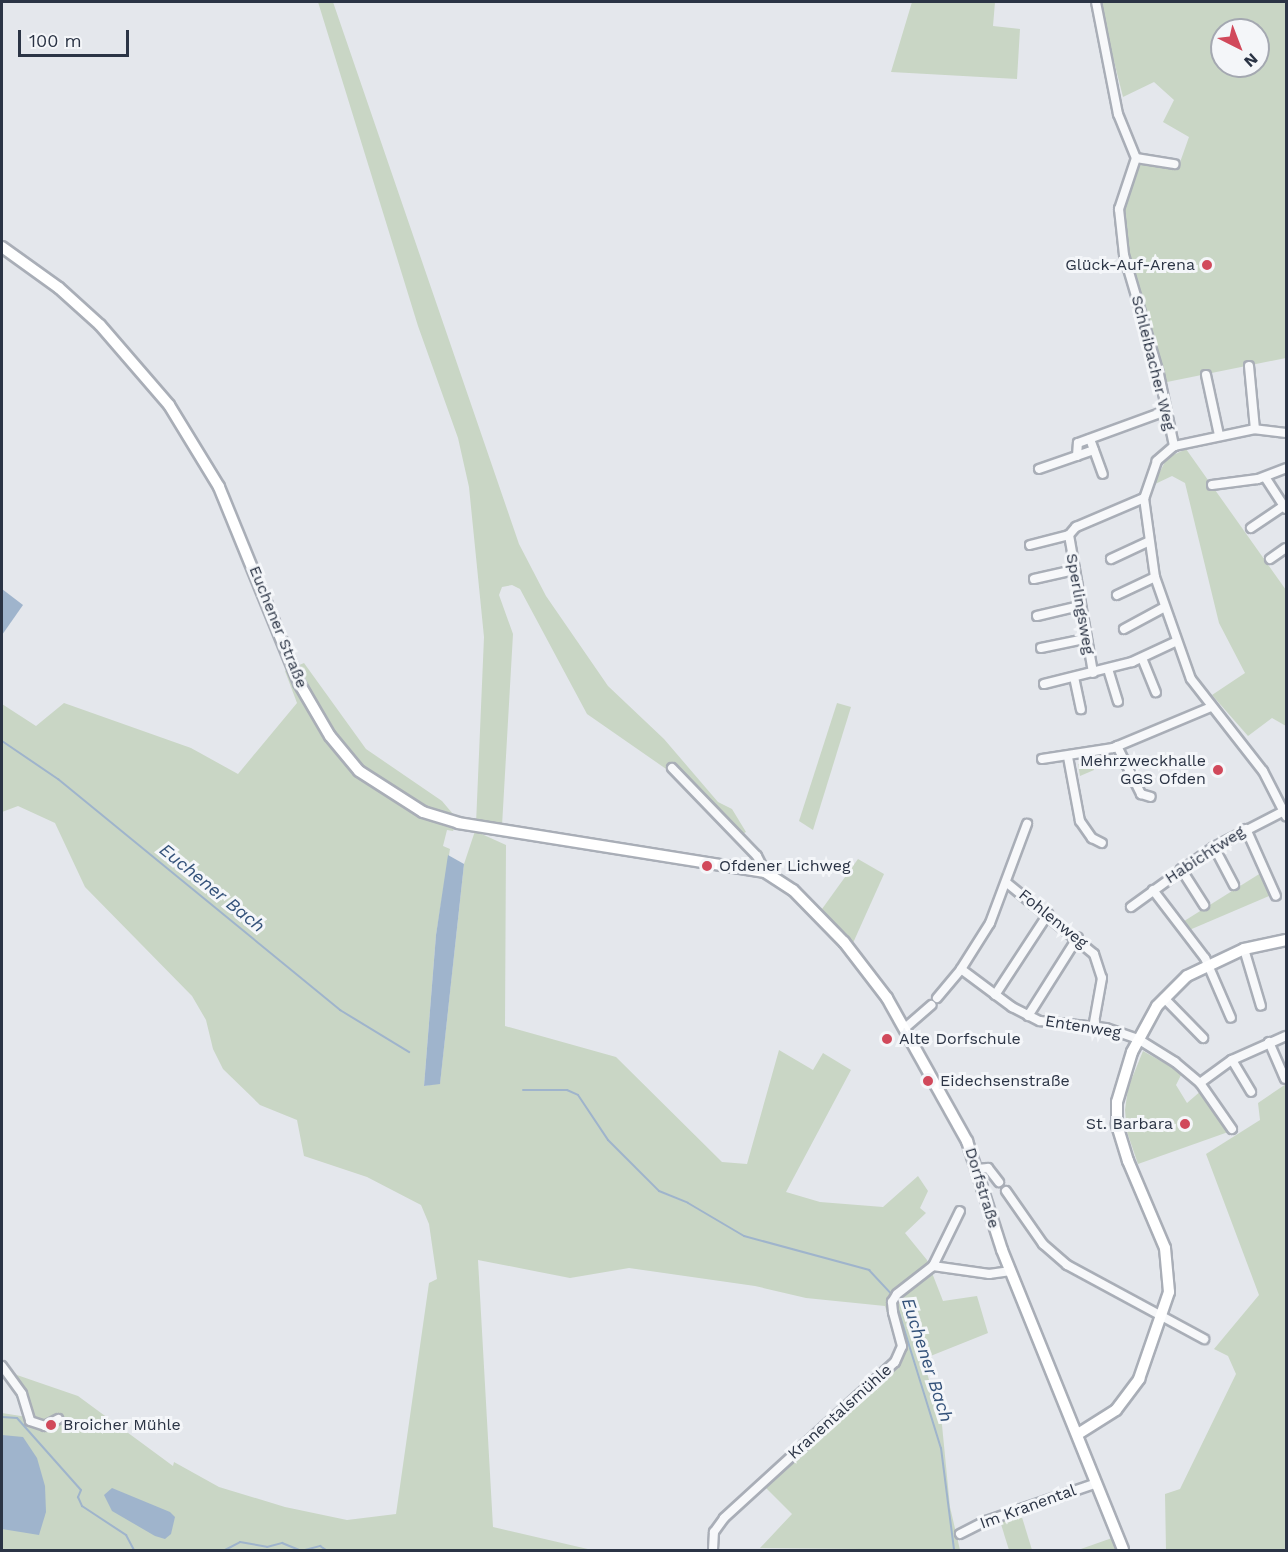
<!DOCTYPE html>
<html>
<head>
<meta charset="utf-8">
<style>
	body { margin:0 }
	#map { position:relative; width:1288px; height:1552px; overflow:hidden; background:#e4e7ec; font-family:"Work Sans",sans-serif }
	div>[style] { position:absolute }
	[style*='--x'] { left:calc(var(--x)*1px); top:calc(var(--y)*1px); width:calc(var(--w)*1px); rotate:calc(var(--a)*1deg) }
	.green>* { inset:0; background:#c9d6c5 }
	.water>* { inset:0; background:#9fb4cc }
	.stream>* { height:2px; margin:-1px; padding:0 1px; transform-origin:1px; border-radius:1px; background:#9fb4cc }
	.roads { filter:drop-shadow(2px 0 #a9aeb7) drop-shadow(-2px 0 #a9aeb7) drop-shadow(0 2px #a9aeb7) drop-shadow(0 -2px #a9aeb7) }
	.street>* { height:8px; margin:-4px; padding:0 4px; transform-origin:4px; border-radius:4px; background:#f7f8fa }
	.secondary>* { height:10px; margin:-5px; padding:0 5px; transform-origin:5px; border-radius:5px; background:#fff }
	.dots>* { width:16px; height:16px; translate:-50% -50%; box-sizing:border-box; border:3px solid #f4f6f9; border-radius:50% }
	span { translate:-50% -50%; white-space:nowrap; text-align:center; line-height:1.15; -webkit-text-stroke:6px #f4f6f9; paint-order:stroke }
	.poi-label { font-size:16px; color:#2b3445 }
	.right { translate:-100% -50%; text-align:right }
	.left { translate:0 -50%; text-align:left }
	.street-label { font-size:16px; color:#2b3445 }
	.water-label { font-size:18px; color:#34527a; font-style:italic }
	.frame { position:absolute; inset:0; border:3px solid #2b3445; pointer-events:none }
	.north { position:absolute; left:1210px; top:18px; width:60px; height:60px; box-sizing:border-box; background:#f4f6f9; border:2px solid #a4a8b1; border-radius:50%; rotate:138deg; font-size:16px; font-weight:700; line-height:24px; text-align:center; color:#2b3445 }
	.north::after { content:''; display:block; margin:auto; width:21px; height:27px; background:#d1495b; clip-path:polygon(50% 0,100% 100%,50% 72%,0 100%) }
	.scale { position:absolute; left:18px; top:30px; width:111px; height:27px; box-sizing:border-box; border:3px solid #2b3445; border-top:0; padding-left:8px; font-size:18px; line-height:21px; white-space:nowrap; color:#2b3445; -webkit-text-stroke:4px #f4f6f9; paint-order:stroke }
</style>
</head>
<body>
<div id="map">
	<div class="green">
		<div style="clip-path:polygon(318px 2px,333px 2px,519px 544px,546px 596px,608px 686px,664px 739px,718px 802px,732px 809px,746px 832px,734px 839px,669px 771px,587px 714px,520px 589px,512px 585px,502px 587px,499px 595px,513px 634px,502px 826px,476px 824px,484px 637px,469px 487px,458px 438px,418px 326px)"></div>
		<div style="clip-path:polygon(912px 2px,995px 2px,993px 26px,1020px 29px,1017px 79px,891px 72px)"></div>
		<div style="clip-path:polygon(evenodd,1099px 2px,1286px 2px,1286px 358px,1162px 383px,1123px 232px,1124px 210px,1139px 162px,1178px 168px,1189px 137px,1163px 122px,1174px 100px,1154px 82px,1123px 97px,1099px 2px,1222px 30px,1258px 30px,1258px 66px,1222px 66px,1222px 30px)"></div>
		<div style="clip-path:polygon(1186px 449px,1286px 590px,1286px 726px,1272px 718px,1248px 736px,1212px 695px,1245px 673px,1219px 623px,1185px 483px,1172px 476px,1153px 485px,1167px 458px)"></div>
		<div style="clip-path:polygon(304px 663px,366px 749px,442px 801px,458px 820px,453px 831px,447px 830px,443px 846px,450px 849px,436px 935px,424px 1086px,440px 1083px,464px 864px,475px 831px,506px 845px,505px 1026px,616px 1057px,722px 1162px,747px 1164px,779px 1050px,813px 1070px,823px 1053px,851px 1070px,786px 1192px,820px 1202px,883px 1207px,918px 1176px,928px 1191px,920px 1208px,926px 1213px,905px 1233px,927px 1260px,943px 1301px,977px 1296px,988px 1333px,923px 1359px,942px 1425px,950px 1507px,960px 1550px,760px 1548px,792px 1514px,758px 1480px,892px 1360px,898px 1348px,885px 1306px,806px 1298px,755px 1286px,629px 1268px,570px 1278px,478px 1260px,493px 1527px,592px 1550px,2px 1550px,2px 1413px,27px 1417px,22px 1397px,9px 1377px,14px 1374px,78px 1396px,173px 1466px,174px 1462px,219px 1487px,285px 1507px,347px 1520px,396px 1514px,429px 1283px,437px 1279px,429px 1224px,421px 1205px,367px 1177px,304px 1156px,297px 1120px,260px 1105px,223px 1069px,213px 1049px,206px 1020px,192px 996px,85px 887px,55px 823px,18px 806px,2px 812px,2px 704px,36px 726px,64px 703px,191px 748px,238px 774px,297px 703px,285px 671px)"></div>
		<div style="clip-path:polygon(837px 703px,851px 707px,813px 830px,799px 821px)"></div>
		<div style="clip-path:polygon(1092px 761px,1094px 770px,1080px 776px,1078px 764px)"></div>
		<div style="clip-path:polygon(858px 859px,884px 874px,853px 943px,822px 909px)"></div>
		<div style="clip-path:polygon(1264px 871px,1274px 894px,1187px 931px,1181px 923px)"></div>
		<div style="clip-path:polygon(1143px 1051px,1182px 1073px,1176px 1085px,1187px 1103px,1202px 1090px,1231px 1131px,1138px 1164px,1127px 1132px,1125px 1110px,1128px 1088px)"></div>
		<div style="clip-path:polygon(1286px 1084px,1286px 1550px,1166px 1550px,1165px 1494px,1180px 1489px,1236px 1374px,1228px 1356px,1214px 1349px,1259px 1295px,1206px 1154px,1260px 1120px,1258px 1103px)"></div>
		<div style="clip-path:polygon(1021px 1514px,1032px 1550px,1009px 1550px,1000px 1521px)"></div>
		<div style="clip-path:polygon(1112px 1538px,1116px 1550px,1078px 1550px)"></div>
	</div>
	<div class="water">
		<div style="clip-path:polygon(2px 589px,23px 605px,2px 635px)"></div>
		<div style="clip-path:polygon(448px 855px,464px 864px,440px 1084px,424px 1086px,436px 935px)"></div>
		<div style="clip-path:polygon(2px 1435px,23px 1437px,37px 1458px,45px 1486px,46px 1512px,39px 1535px,2px 1529px)"></div>
		<div style="clip-path:polygon(112px 1488px,170px 1512px,175px 1517px,171px 1534px,165px 1539px,155px 1536px,112px 1511px,104px 1495px)"></div>
	</div>
	<div class="stream">
		<div style="--x:2;--y:741;--w:68;--a:34.2"></div>
		<div style="--x:58;--y:779;--w:365;--a:39.3"></div>
		<div style="--x:340;--y:1010;--w:81;--a:31.3"></div>
		<div style="--x:523;--y:1090;--w:44;--a:0"></div>
		<div style="--x:567;--y:1090;--w:12;--a:24"></div>
		<div style="--x:578;--y:1095;--w:54;--a:56.3"></div>
		<div style="--x:608;--y:1140;--w:72;--a:45"></div>
		<div style="--x:659;--y:1191;--w:31;--a:22"></div>
		<div style="--x:688;--y:1203;--w:65;--a:30.5"></div>
		<div style="--x:744;--y:1236;--w:130;--a:15.2"></div>
		<div style="--x:869;--y:1270;--w:34;--a:47"></div>
		<div style="--x:896;--y:1303;--w:152;--a:72.8"></div>
		<div style="--x:941;--y:1448;--w:103;--a:82.7"></div>
		<div style="--x:2;--y:1417;--w:15;--a:4"></div>
		<div style="--x:17;--y:1418;--w:96;--a:48.4"></div>
		<div style="--x:81;--y:1490;--w:8;--a:113"></div>
		<div style="--x:78;--y:1497;--w:10;--a:66"></div>
		<div style="--x:82;--y:1506;--w:53;--a:33.4"></div>
		<div style="--x:126;--y:1535;--w:17;--a:62"></div>
		<div style="--x:225;--y:1550;--w:17;--a:-28"></div>
		<div style="--x:240;--y:1542;--w:27;--a:10"></div>
		<div style="--x:267;--y:1547;--w:16;--a:-15"></div>
		<div style="--x:282;--y:1543;--w:18;--a:22"></div>
		<div style="--x:305;--y:1550;--w:16;--a:-15"></div>
		<div style="--x:320;--y:1546;--w:7;--a:34"></div>
	</div>
	<div class="roads">
		<div class="street">
			<div style="--x:1096;--y:2;--w:114;--a:78.9"></div>
			<div style="--x:1118;--y:114;--w:48;--a:67.8"></div>
			<div style="--x:1136;--y:158;--w:54;--a:108.4"></div>
			<div style="--x:1119;--y:209;--w:46;--a:83.8"></div>
			<div style="--x:1124;--y:255;--w:124;--a:73.6"></div>
			<div style="--x:1159;--y:374;--w:74;--a:78.2"></div>
			<div style="--x:1136;--y:158;--w:39;--a:9"></div>
			<div style="--x:1249;--y:366;--w:63;--a:84.6"></div>
			<div style="--x:1206;--y:375;--w:61;--a:77.8"></div>
			<div style="--x:1286;--y:433;--w:31;--a:-173"></div>
			<div style="--x:1255;--y:429;--w:83;--a:168.1"></div>
			<div style="--x:1174;--y:446;--w:23;--a:139"></div>
			<div style="--x:1157;--y:461;--w:39;--a:109"></div>
			<div style="--x:1144;--y:498;--w:80;--a:82.1"></div>
			<div style="--x:1155;--y:577;--w:108;--a:70.6"></div>
			<div style="--x:1191;--y:679;--w:117;--a:52"></div>
			<div style="--x:1263;--y:771;--w:51;--a:62.9"></div>
			<div style="--x:1090;--y:439;--w:37;--a:70"></div>
			<div style="--x:1077;--y:456;--w:13;--a:-86"></div>
			<div style="--x:1078;--y:443;--w:94;--a:-20"></div>
			<div style="--x:1039;--y:469;--w:58;--a:-19.1"></div>
			<div style="--x:1265;--y:477;--w:38;--a:57"></div>
			<div style="--x:1212;--y:485;--w:46;--a:-7.4"></div>
			<div style="--x:1258;--y:479;--w:30;--a:-21"></div>
			<div style="--x:1251;--y:528;--w:40;--a:-34"></div>
			<div style="--x:1069;--y:535;--w:140;--a:80.1"></div>
			<div style="--x:1030;--y:545;--w:40;--a:-14.4"></div>
			<div style="--x:1069;--y:535;--w:11;--a:-49"></div>
			<div style="--x:1076;--y:527;--w:74;--a:-23.1"></div>
			<div style="--x:1111;--y:559;--w:40;--a:-25"></div>
			<div style="--x:1270;--y:559;--w:19;--a:-35"></div>
			<div style="--x:1034;--y:579;--w:41;--a:-12.7"></div>
			<div style="--x:1117;--y:595;--w:42;--a:-25.3"></div>
			<div style="--x:1037;--y:616;--w:43;--a:-13.4"></div>
			<div style="--x:1124;--y:629;--w:44;--a:-28.3"></div>
			<div style="--x:1041;--y:648;--w:45;--a:-11.6"></div>
			<div style="--x:1142;--y:658;--w:37;--a:68"></div>
			<div style="--x:1108;--y:669;--w:34;--a:73"></div>
			<div style="--x:1074;--y:677;--w:33;--a:78"></div>
			<div style="--x:1044;--y:684;--w:91;--a:-14"></div>
			<div style="--x:1132;--y:662;--w:47;--a:-24.9"></div>
			<div style="--x:1117;--y:746;--w:54;--a:63.4"></div>
			<div style="--x:1141;--y:794;--w:10;--a:17"></div>
			<div style="--x:1068;--y:757;--w:65;--a:79.4"></div>
			<div style="--x:1080;--y:821;--w:21;--a:55"></div>
			<div style="--x:1092;--y:838;--w:11;--a:27"></div>
			<div style="--x:1042;--y:759;--w:72;--a:-8.8"></div>
			<div style="--x:1113;--y:748;--w:106;--a:-22.7"></div>
			<div style="--x:672;--y:768;--w:122;--a:46"></div>
			<div style="--x:757;--y:856;--w:18;--a:63"></div>
			<div style="--x:1246;--y:829;--w:73;--a:65.9"></div>
			<div style="--x:1214;--y:847;--w:43;--a:62.2"></div>
			<div style="--x:1181;--y:869;--w:43;--a:57.4"></div>
			<div style="--x:1007;--y:883;--w:112;--a:39.2"></div>
			<div style="--x:1094;--y:954;--w:25;--a:72"></div>
			<div style="--x:1102;--y:978;--w:51;--a:100.2"></div>
			<div style="--x:1153;--y:890;--w:86;--a:52.6"></div>
			<div style="--x:1205;--y:958;--w:65;--a:66.6"></div>
			<div style="--x:1131;--y:907;--w:102;--a:-35.9"></div>
			<div style="--x:1214;--y:847;--w:79;--a:-27.2"></div>
			<div style="--x:1244;--y:949;--w:59;--a:73.4"></div>
			<div style="--x:961;--y:969;--w:64;--a:36.7"></div>
			<div style="--x:1012;--y:1007;--w:31;--a:27"></div>
			<div style="--x:1040;--y:1021;--w:66;--a:6.1"></div>
			<div style="--x:1106;--y:1028;--w:34;--a:19"></div>
			<div style="--x:1138;--y:1039;--w:44;--a:31.9"></div>
			<div style="--x:1175;--y:1062;--w:33;--a:40"></div>
			<div style="--x:1200;--y:1083;--w:56;--a:55.2"></div>
			<div style="--x:995;--y:995;--w:97;--a:-56.8"></div>
			<div style="--x:937;--y:998;--w:38;--a:-50"></div>
			<div style="--x:961;--y:969;--w:54;--a:-57.8"></div>
			<div style="--x:990;--y:923;--w:106;--a:-69.5"></div>
			<div style="--x:1164;--y:998;--w:56;--a:45.7"></div>
			<div style="--x:1028;--y:1016;--w:93;--a:-57.7"></div>
			<div style="--x:905;--y:1028;--w:35;--a:-41"></div>
			<div style="--x:1269;--y:1042;--w:40;--a:66.6"></div>
			<div style="--x:1232;--y:1060;--w:37;--a:59"></div>
			<div style="--x:1200;--y:1083;--w:39;--a:-36"></div>
			<div style="--x:1232;--y:1060;--w:59;--a:-24"></div>
			<div style="--x:977;--y:1169;--w:11;--a:-5"></div>
			<div style="--x:988;--y:1168;--w:18;--a:52"></div>
			<div style="--x:1006;--y:1191;--w:65;--a:55.1"></div>
			<div style="--x:1043;--y:1244;--w:32;--a:41"></div>
			<div style="--x:1067;--y:1265;--w:156;--a:28.4"></div>
			<div style="--x:933;--y:1266;--w:61;--a:-63.9"></div>
			<div style="--x:2;--y:1366;--w:34;--a:54"></div>
			<div style="--x:22;--y:1394;--w:28;--a:73"></div>
			<div style="--x:30;--y:1421;--w:16;--a:18"></div>
			<div style="--x:45;--y:1426;--w:15;--a:-28"></div>
			<div style="--x:960;--y:1534;--w:29;--a:-27"></div>
			<div style="--x:986;--y:1521;--w:117;--a:-18.9"></div>
			<div style="--x:713;--y:1550;--w:18;--a:-87"></div>
			<div style="--x:714;--y:1532;--w:17;--a:-54"></div>
			<div style="--x:724;--y:1518;--w:231;--a:-42.4"></div>
			<div style="--x:895;--y:1362;--w:17;--a:-66"></div>
			<div style="--x:902;--y:1346;--w:35;--a:-105"></div>
			<div style="--x:893;--y:1312;--w:10;--a:-96"></div>
			<div style="--x:892;--y:1302;--w:9;--a:-58"></div>
			<div style="--x:897;--y:1294;--w:46;--a:-37.9"></div>
			<div style="--x:933;--y:1266;--w:57;--a:8.1"></div>
			<div style="--x:989;--y:1274;--w:22;--a:-8"></div>
		</div>
		<div class="secondary">
			<div style="--x:2;--y:247;--w:70;--a:35.7"></div>
			<div style="--x:59;--y:288;--w:55;--a:42.1"></div>
			<div style="--x:100;--y:325;--w:106;--a:49.2"></div>
			<div style="--x:169;--y:405;--w:96;--a:58.6"></div>
			<div style="--x:219;--y:487;--w:212;--a:67.8"></div>
			<div style="--x:299;--y:683;--w:61;--a:59.7"></div>
			<div style="--x:330;--y:736;--w:45;--a:50.4"></div>
			<div style="--x:359;--y:771;--w:76;--a:32.6"></div>
			<div style="--x:423;--y:812;--w:37;--a:17"></div>
			<div style="--x:458;--y:823;--w:311;--a:9.1"></div>
			<div style="--x:765;--y:872;--w:33;--a:33"></div>
			<div style="--x:793;--y:890;--w:73;--a:45.6"></div>
			<div style="--x:844;--y:942;--w:71;--a:52.5"></div>
			<div style="--x:887;--y:998;--w:164;--a:60.8"></div>
			<div style="--x:967;--y:1141;--w:114;--a:72.2"></div>
			<div style="--x:1002;--y:1250;--w:323;--a:68"></div>
			<div style="--x:1078;--y:1434;--w:45;--a:-32.3"></div>
			<div style="--x:1116;--y:1410;--w:39;--a:-53"></div>
			<div style="--x:1139;--y:1379;--w:92;--a:-71"></div>
			<div style="--x:1169;--y:1292;--w:44;--a:-95.2"></div>
			<div style="--x:1165;--y:1248;--w:95;--a:-113"></div>
			<div style="--x:1128;--y:1161;--w:39;--a:-107"></div>
			<div style="--x:1117;--y:1124;--w:22;--a:-90"></div>
			<div style="--x:1117;--y:1102;--w:52;--a:-73.3"></div>
			<div style="--x:1132;--y:1052;--w:52;--a:-61.5"></div>
			<div style="--x:1157;--y:1006;--w:42;--a:-45"></div>
			<div style="--x:1187;--y:976;--w:63;--a:-25.3"></div>
			<div style="--x:1244;--y:949;--w:43;--a:-12.1"></div>
		</div>
	</div>
	<div class="dots">
		<div style="left:1207px;top:265px;background:#d1495b"></div>
		<div style="left:1218px;top:770px;background:#d1495b"></div>
		<div style="left:707px;top:866px;background:#d1495b"></div>
		<div style="left:887px;top:1039px;background:#d1495b"></div>
		<div style="left:928px;top:1081px;background:#d1495b"></div>
		<div style="left:1185px;top:1124px;background:#d1495b"></div>
		<div style="left:51px;top:1425px;background:#d1495b"></div>
	</div>
	<div class="poi-label">
		<span class="right" style="left:1195px;top:265px">Glück-Auf-Arena</span>
		<span class="right" style="left:1206px;top:770px">Mehrzweckhalle<br>GGS Ofden</span>
		<span class="left" style="left:719px;top:866px">Ofdener Lichweg</span>
		<span class="left" style="left:899px;top:1039px">Alte Dorfschule</span>
		<span class="left" style="left:940px;top:1081px">Eidechsenstraße</span>
		<span class="right" style="left:1173px;top:1124px">St. Barbara</span>
		<span class="left" style="left:63px;top:1425px">Broicher Mühle</span>
	</div>
	<div class="street-label">
		<span style="left:1153px;top:363px;rotate:76deg">Schleibacher Weg</span>
		<span style="left:1080px;top:604px;rotate:80deg">Sperlingsweg</span>
		<span style="left:278px;top:627px;rotate:68deg">Euchener Straße</span>
		<span style="left:1205px;top:855px;rotate:-33deg">Habichtweg</span>
		<span style="left:1053px;top:919px;rotate:39deg">Fohlenweg</span>
		<span style="left:1083px;top:1027px;rotate:9deg">Entenweg</span>
		<span style="left:982px;top:1188px;rotate:73deg">Dorfstraße</span>
		<span style="left:840px;top:1412px;rotate:-42deg">Kranentalsmühle</span>
		<span style="left:1028px;top:1507px;rotate:-20deg">Im Kranental</span>
	</div>
	<div class="water-label">
		<span style="left:212px;top:888px;rotate:39deg">Euchener Bach</span>
		<span style="left:927px;top:1360px;rotate:72deg">Euchener Bach</span>
	</div>
	<div class="frame"></div>
	<div class="north">N</div>
	<div class="scale">100 m</div>
</div>
</body>
</html>
